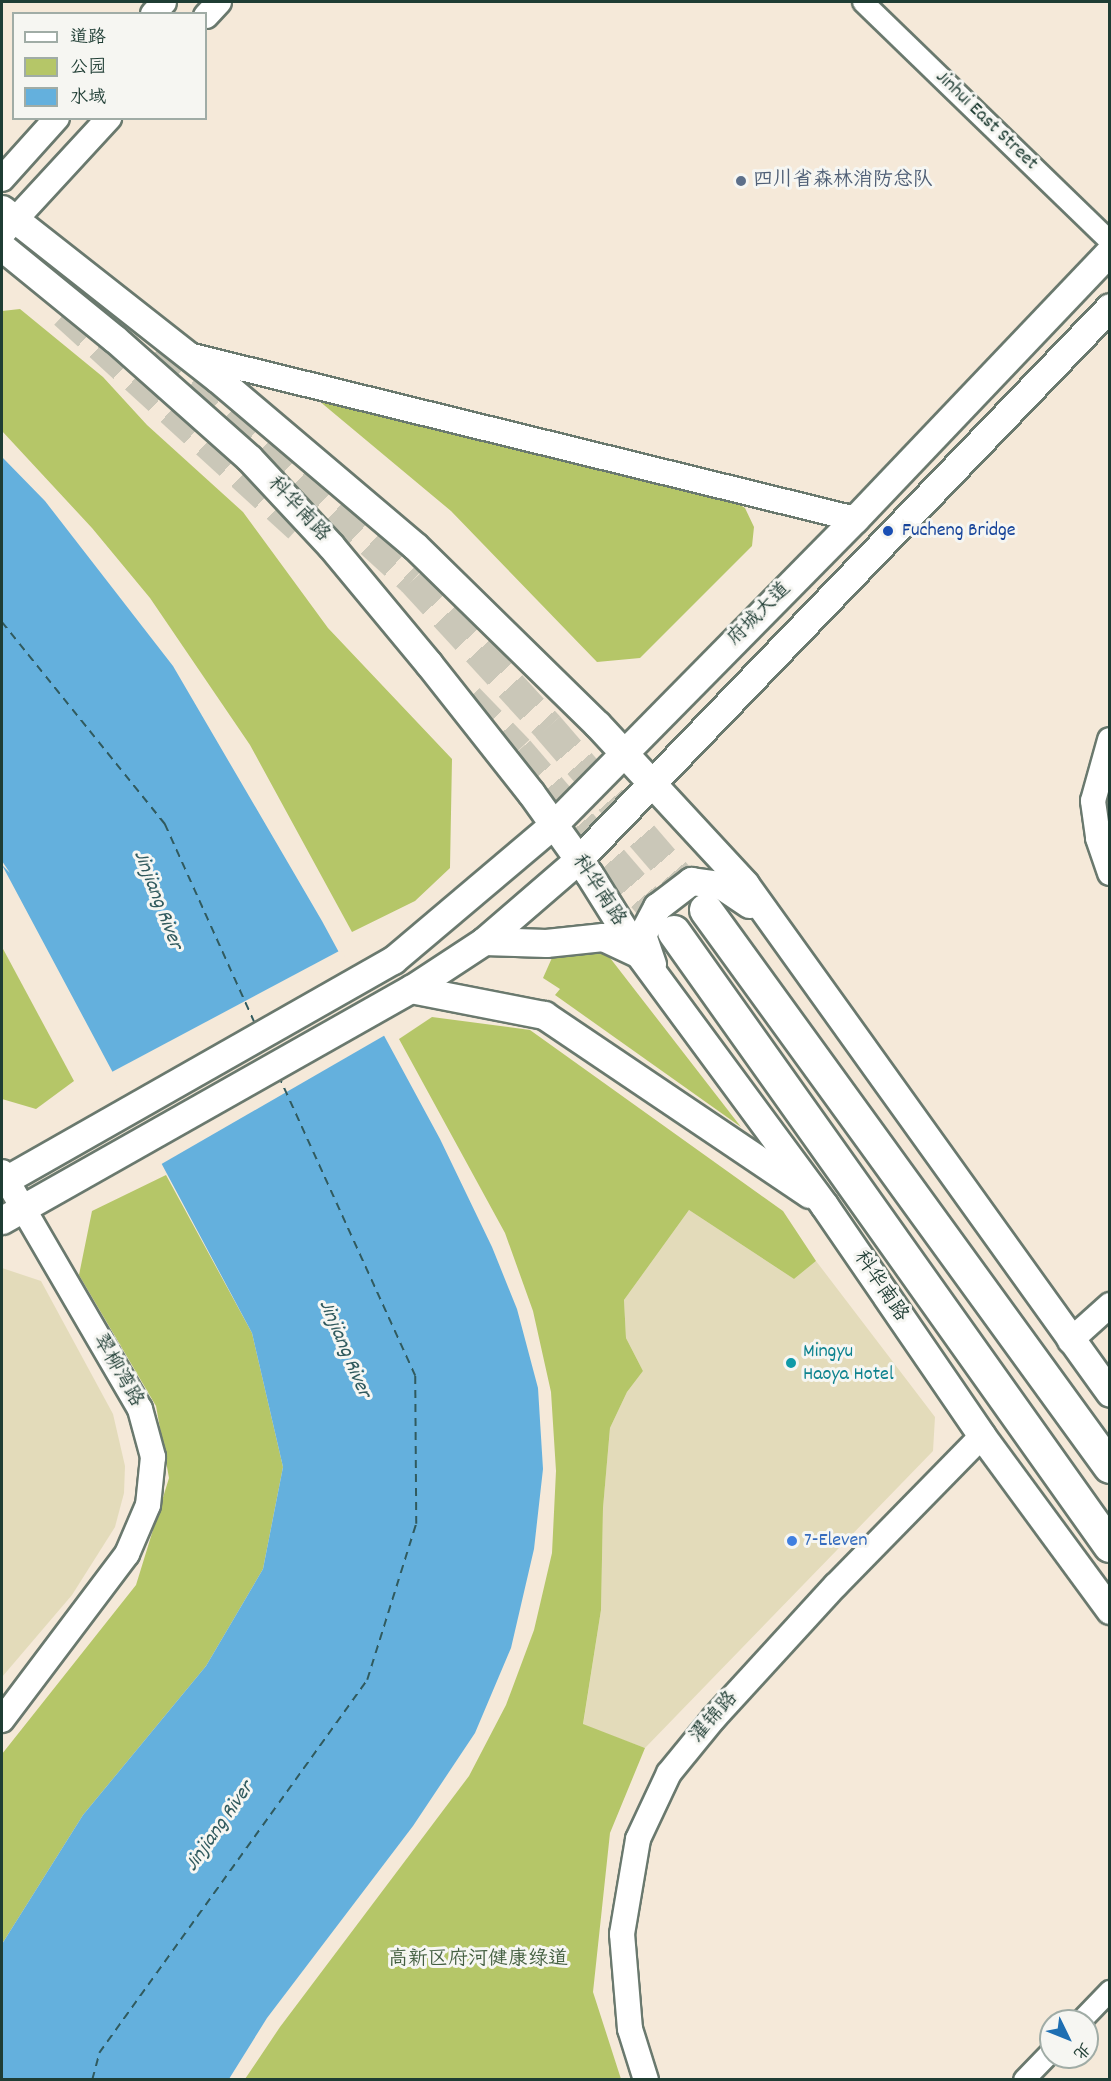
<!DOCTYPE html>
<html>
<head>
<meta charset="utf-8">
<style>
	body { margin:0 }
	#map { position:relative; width:1111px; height:2081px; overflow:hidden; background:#f5e9d9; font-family:Dekko,"LXGW WenKai TC",sans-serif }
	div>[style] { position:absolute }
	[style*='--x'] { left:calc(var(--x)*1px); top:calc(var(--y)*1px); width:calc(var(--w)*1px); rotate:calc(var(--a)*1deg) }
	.built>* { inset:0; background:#e3dbba }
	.green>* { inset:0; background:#b5c668 }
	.water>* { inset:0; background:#64b0dd }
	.pier>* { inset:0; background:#f5e9d9 }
	.ferry>* { height:1.5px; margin-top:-0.75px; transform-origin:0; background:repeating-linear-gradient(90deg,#305a5e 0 8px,transparent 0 14px) }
	.trunk-tunnel>* { height:32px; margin-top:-16px; transform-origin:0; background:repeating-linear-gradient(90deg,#cac7b8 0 32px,transparent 0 48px) }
	.roads { filter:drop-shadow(2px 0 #6a796e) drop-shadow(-2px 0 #6a796e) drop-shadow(0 2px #6a796e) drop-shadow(0 -2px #6a796e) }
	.minor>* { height:20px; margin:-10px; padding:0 10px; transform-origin:10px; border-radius:10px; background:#fff }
	.tertiary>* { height:24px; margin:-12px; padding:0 12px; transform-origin:12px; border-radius:12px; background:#fff }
	.secondary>* { height:27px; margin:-13.5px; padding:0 13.5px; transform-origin:13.5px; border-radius:13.5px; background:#fff }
	.trunk>* { height:32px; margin:-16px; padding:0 16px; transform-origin:16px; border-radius:16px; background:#fff }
	.dots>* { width:16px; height:16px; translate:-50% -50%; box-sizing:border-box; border:3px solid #f6f6f2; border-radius:50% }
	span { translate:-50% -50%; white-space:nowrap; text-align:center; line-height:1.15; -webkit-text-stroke:6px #f6f6f2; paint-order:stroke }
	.street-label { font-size:20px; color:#1f3d34 }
	.service-label { font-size:20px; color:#4e5e75 }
	.left { translate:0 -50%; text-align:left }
	.transit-label { font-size:20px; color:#164399 }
	.culture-label { font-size:20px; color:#0d838f }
	.shop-label { font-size:20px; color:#366cbe }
	.park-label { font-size:20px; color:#445f41 }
	.water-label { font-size:21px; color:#305a5e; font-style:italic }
	.frame { position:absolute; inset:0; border:3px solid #1f3d34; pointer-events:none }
	.legend { position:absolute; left:12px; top:12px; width:195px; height:108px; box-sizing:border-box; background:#f6f6f2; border:2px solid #a0aca6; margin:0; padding:8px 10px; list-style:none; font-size:18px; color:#1f3d34 }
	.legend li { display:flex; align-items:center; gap:12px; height:30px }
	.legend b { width:30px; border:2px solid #a0aca6 }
	.north { position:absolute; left:1039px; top:2009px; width:60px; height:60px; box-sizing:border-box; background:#f6f6f2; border:2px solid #a0aca6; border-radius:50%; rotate:133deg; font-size:16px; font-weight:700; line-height:24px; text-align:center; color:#1f3d34 }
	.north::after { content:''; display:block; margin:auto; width:21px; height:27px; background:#1f6fb2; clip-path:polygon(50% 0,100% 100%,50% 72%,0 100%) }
</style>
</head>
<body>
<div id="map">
	<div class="built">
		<div style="clip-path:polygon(689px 1210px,794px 1279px,816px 1261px,935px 1417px,933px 1451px,645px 1748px,583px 1725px,601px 1610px,603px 1508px,610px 1428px,627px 1392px,643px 1371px,626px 1338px,624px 1300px)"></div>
		<div style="clip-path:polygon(2px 1268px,41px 1281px,113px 1414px,125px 1466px,124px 1493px,115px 1527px,72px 1595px,2px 1677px)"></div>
	</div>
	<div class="green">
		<div style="clip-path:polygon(20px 309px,103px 377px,147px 425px,243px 512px,328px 628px,452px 759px,450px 868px,415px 901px,352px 932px,250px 745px,150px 598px,92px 528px,2px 431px,2px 311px)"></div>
		<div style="clip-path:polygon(312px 395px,725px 495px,745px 508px,754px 527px,752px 546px,640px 658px,597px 662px,451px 511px)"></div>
		<div style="clip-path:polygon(2px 947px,74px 1081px,36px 1109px,2px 1099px)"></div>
		<div style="clip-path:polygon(555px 951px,607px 954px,741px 1127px,555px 995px,560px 989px,543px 978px)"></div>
		<div style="clip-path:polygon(432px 1017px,530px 1030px,783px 1211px,816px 1261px,794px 1279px,689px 1210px,624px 1300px,626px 1338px,643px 1371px,627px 1392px,610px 1428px,603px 1508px,601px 1610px,583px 1724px,645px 1748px,610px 1833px,593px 1992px,621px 2079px,245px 2079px,280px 2027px,469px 1776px,506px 1705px,534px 1630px,552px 1553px,556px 1471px,551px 1392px,533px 1311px,505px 1233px,399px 1039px)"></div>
		<div style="clip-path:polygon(166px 1175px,252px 1333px,283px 1467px,263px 1569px,206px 1666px,83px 1815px,2px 1944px,2px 1754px,136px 1585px,169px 1478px,156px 1406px,79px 1275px,92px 1211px)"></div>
	</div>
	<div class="water">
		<div style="clip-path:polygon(2px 457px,45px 501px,173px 666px,322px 921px,440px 1139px,492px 1247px,517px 1309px,538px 1388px,543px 1469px,534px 1549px,511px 1648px,475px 1733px,413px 1826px,267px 2018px,229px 2079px,2px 2079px,2px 1944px,83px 1815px,206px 1666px,263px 1569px,283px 1467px,252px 1333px,2px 865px,10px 873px,2px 861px)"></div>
	</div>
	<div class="pier">
		<div style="clip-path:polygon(341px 950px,387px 1034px,158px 1166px,110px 1073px)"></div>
	</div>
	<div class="ferry">
		<div style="--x:2;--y:622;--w:260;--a:51.1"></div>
		<div style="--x:165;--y:824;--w:218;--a:65.7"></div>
		<div style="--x:92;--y:2080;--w:28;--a:-75"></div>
		<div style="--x:99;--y:2053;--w:459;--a:-54.3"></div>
		<div style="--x:367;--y:1680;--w:164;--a:-72.6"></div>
		<div style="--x:416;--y:1524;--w:148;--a:-90.4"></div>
		<div style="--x:415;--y:1376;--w:328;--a:-114.5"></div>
	</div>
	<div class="trunk-tunnel">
		<div style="--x:65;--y:313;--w:317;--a:42.4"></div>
		<div style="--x:159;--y:348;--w:344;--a:42.4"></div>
		<div style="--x:413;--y:580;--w:200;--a:47.4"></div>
		<div style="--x:548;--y:727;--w:242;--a:49.2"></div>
		<div style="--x:468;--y:699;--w:72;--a:46.1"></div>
		<div style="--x:518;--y:751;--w:238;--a:49.3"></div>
	</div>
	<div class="roads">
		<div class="minor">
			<div style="--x:863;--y:2;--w:344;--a:44.1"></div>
			<div style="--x:1081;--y:2021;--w:42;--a:-46"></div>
			<div style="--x:1024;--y:2080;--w:39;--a:-46"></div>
		</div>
		<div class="tertiary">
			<div style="--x:153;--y:14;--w:16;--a:-47"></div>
			<div style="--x:206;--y:16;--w:19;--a:-47"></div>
			<div style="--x:2;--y:179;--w:82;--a:-48"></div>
			<div style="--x:2;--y:234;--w:158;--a:-47.3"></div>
			<div style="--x:188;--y:355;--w:687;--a:13.81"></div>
			<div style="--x:1110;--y:740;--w:63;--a:105.6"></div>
			<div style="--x:1093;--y:801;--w:37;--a:82"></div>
			<div style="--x:1098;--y:838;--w:37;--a:71"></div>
			<div style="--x:2;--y:1172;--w:274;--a:59.8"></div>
			<div style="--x:140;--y:1409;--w:50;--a:74.8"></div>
			<div style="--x:153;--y:1457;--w:48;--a:95.9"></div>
			<div style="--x:148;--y:1505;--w:53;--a:113.2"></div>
			<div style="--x:127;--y:1554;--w:208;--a:127"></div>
			<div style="--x:1070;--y:1341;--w:54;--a:-42"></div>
			<div style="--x:646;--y:2080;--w:53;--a:-107.4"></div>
			<div style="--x:630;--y:2029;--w:95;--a:-94.8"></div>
			<div style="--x:622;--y:1934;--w:96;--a:-80.4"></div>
			<div style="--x:638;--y:1839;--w:73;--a:-64.8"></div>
			<div style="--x:669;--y:1773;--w:71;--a:-50.7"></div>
			<div style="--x:714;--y:1718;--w:180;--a:-47.5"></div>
			<div style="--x:836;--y:1585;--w:209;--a:-45.6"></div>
		</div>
		<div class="secondary">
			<div style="--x:2;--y:209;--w:275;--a:38.2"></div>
			<div style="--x:218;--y:379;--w:258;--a:40.3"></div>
			<div style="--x:415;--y:546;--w:255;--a:44.4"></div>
			<div style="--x:597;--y:724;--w:218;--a:47.2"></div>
			<div style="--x:745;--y:884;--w:626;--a:54.36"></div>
			<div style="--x:2;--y:247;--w:146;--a:39.2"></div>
			<div style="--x:115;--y:339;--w:179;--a:41.6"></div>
			<div style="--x:249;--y:458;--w:120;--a:47"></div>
			<div style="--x:331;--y:546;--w:153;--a:50.3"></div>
			<div style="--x:429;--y:664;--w:164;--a:51.7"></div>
			<div style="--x:531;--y:793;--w:100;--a:54.4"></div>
			<div style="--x:589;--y:874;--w:94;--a:58"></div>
			<div style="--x:639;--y:954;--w:312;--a:53.6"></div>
			<div style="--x:824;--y:1205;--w:280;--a:55.6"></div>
			<div style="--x:982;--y:1436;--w:216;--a:53.7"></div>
			<div style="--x:484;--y:941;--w:62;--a:1.8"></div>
			<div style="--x:546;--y:943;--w:57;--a:-6"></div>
			<div style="--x:603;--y:937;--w:40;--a:25"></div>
			<div style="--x:652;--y:964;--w:31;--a:-109"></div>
			<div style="--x:642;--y:935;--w:32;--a:-62"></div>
			<div style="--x:657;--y:907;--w:43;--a:-37.4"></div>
			<div style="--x:691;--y:881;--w:30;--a:8"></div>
			<div style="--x:721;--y:885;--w:34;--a:34"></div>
			<div style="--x:411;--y:989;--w:136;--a:11.1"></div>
			<div style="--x:544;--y:1015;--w:320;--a:34"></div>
			<div style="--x:2;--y:1182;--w:450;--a:-29.6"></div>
			<div style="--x:393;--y:960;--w:209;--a:-40.2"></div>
			<div style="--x:553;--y:825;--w:430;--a:-45.4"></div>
			<div style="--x:855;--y:519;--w:370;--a:-46.4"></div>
			<div style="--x:2;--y:1220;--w:470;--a:-29.5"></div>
			<div style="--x:411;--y:989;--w:87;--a:-33.3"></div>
			<div style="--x:484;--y:941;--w:124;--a:-40.8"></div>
			<div style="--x:578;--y:860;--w:767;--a:-46.11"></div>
		</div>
		<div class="trunk">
			<div style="--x:706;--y:910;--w:688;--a:54.05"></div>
			<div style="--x:674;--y:932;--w:753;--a:54.62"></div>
		</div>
	</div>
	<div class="dots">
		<div style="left:741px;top:181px;background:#5c6f8a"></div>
		<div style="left:888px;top:531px;background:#1a4fb4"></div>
		<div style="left:791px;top:1363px;background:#0f9aa8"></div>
		<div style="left:792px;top:1541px;background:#3f7fe0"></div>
	</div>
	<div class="street-label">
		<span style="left:986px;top:121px;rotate:44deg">Jinhui East Street</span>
		<span style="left:298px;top:510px;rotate:47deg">科华南路</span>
		<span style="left:760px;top:615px;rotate:-45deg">府城大道</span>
		<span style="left:598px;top:891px;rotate:57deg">科华南路</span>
		<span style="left:880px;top:1287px;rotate:56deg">科华南路</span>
		<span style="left:117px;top:1371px;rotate:60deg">翠柳湾路</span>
		<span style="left:715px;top:1718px;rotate:-49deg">濯锦路</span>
	</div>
	<div class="service-label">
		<span class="left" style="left:753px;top:181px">四川省森林消防总队</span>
	</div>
	<div class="transit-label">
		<span class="left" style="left:902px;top:531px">Fucheng Bridge</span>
	</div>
	<div class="culture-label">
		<span class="left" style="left:803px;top:1364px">Mingyu<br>Haoya Hotel</span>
	</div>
	<div class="shop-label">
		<span class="left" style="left:804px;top:1541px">7-Eleven</span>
	</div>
	<div class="park-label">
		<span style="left:478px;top:1960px">高新区府河健康绿道</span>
	</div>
	<div class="water-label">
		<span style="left:157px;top:900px;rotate:69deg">Jinjiang River</span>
		<span style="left:344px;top:1349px;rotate:67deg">Jinjiang River</span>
		<span style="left:220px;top:1827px;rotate:-55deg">Jinjiang River</span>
	</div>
	<div class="frame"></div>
	<ul class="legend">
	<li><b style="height:8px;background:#fff"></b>道路</li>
	<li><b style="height:16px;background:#b5c668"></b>公园</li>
	<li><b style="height:16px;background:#64b0dd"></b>水域</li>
	</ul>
	<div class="north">北</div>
</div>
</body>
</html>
